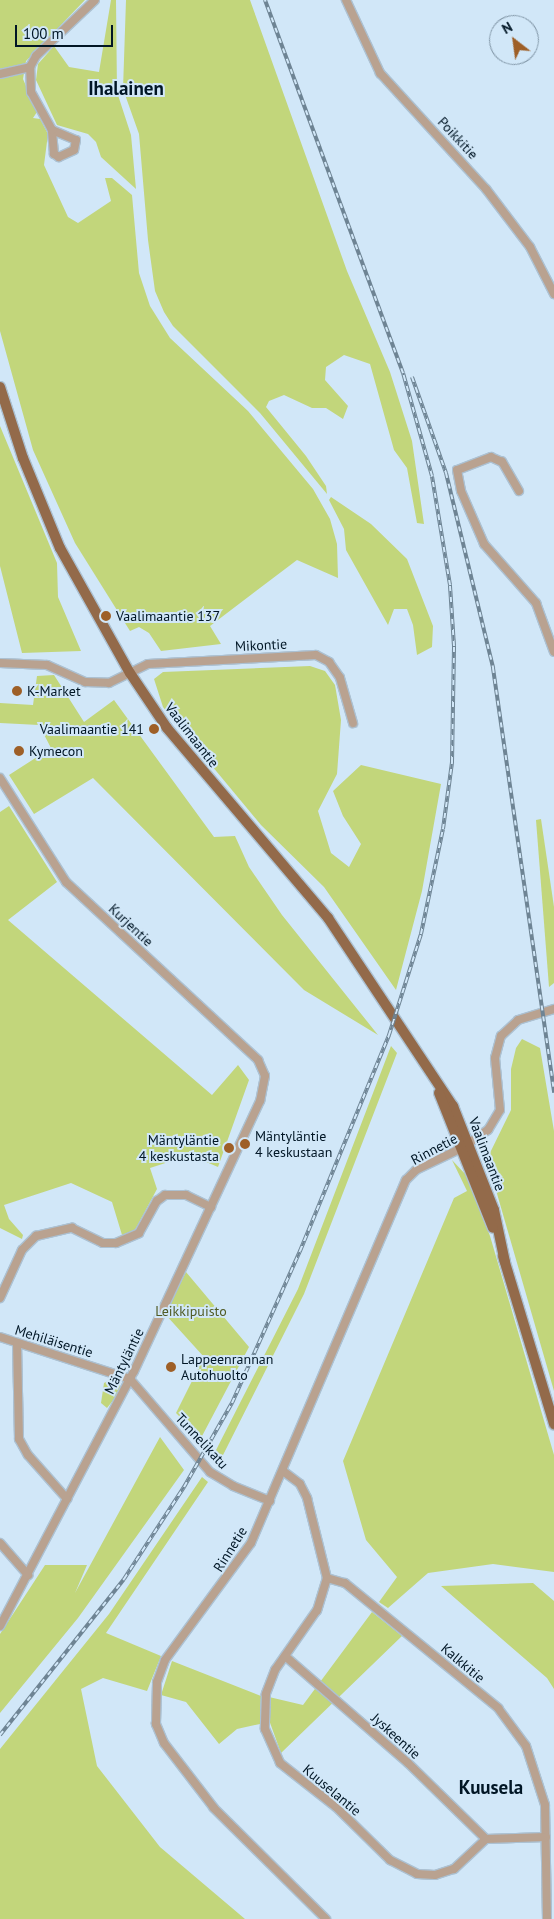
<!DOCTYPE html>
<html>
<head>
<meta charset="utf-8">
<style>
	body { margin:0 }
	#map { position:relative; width:554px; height:1919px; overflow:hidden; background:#d1e7f8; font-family:"PT Sans",sans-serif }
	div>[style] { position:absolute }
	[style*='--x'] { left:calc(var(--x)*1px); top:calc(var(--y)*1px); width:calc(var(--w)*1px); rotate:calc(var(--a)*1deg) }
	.green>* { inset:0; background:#c2d67b }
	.roads { filter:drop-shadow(1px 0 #acc1d2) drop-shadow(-1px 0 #acc1d2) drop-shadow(0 1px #acc1d2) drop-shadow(0 -1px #acc1d2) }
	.minor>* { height:8px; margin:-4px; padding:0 4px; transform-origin:4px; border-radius:4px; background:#b9a290 }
	.major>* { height:10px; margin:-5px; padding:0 5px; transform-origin:5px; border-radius:5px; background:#936a4a }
	.rail>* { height:4px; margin-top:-2px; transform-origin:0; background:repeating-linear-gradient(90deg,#d1e7f8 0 5.5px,#6e8494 0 11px); box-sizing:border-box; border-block:1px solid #6e8494 }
	.dots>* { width:14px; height:14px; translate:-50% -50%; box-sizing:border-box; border:2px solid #d1e7f8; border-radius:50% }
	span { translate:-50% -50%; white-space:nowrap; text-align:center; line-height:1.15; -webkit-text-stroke:4px #d1e7f8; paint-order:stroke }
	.street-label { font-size:14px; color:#011625 }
	.poi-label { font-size:14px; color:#011625 }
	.left { translate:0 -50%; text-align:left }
	.right { translate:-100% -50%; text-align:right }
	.park-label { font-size:14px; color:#505b25 }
	.district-label { font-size:19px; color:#011625; font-weight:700 }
	.north { position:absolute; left:489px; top:15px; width:50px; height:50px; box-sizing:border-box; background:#d1e7f8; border:1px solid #7e93a4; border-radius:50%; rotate:330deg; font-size:14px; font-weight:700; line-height:20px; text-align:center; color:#011625 }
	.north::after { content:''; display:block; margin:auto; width:18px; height:22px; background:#9e5f27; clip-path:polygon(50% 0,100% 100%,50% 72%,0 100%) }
	.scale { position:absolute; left:15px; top:25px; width:98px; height:22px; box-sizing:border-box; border:2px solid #011625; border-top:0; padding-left:6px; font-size:15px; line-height:18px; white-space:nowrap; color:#011625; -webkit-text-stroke:4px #d1e7f8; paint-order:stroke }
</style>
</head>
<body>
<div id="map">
	<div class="green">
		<div style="clip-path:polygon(0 0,85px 0,26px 61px,23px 79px,37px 112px,33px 118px,40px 119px,48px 134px,44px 165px,68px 217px,78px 223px,111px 201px,105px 178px,112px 178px,132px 195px,139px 273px,150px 306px,170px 338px,248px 411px,313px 489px,330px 519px,337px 544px,338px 578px,297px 560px,210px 626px,221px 644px,161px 651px,149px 633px,139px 627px,130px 631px,75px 543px,33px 450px,0 331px)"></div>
		<div style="clip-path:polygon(111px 0,116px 0,117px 92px,131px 135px,136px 189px,101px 157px,96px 142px,88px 134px,57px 125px,36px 80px,38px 64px,54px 46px,69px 67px,99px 72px)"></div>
		<div style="clip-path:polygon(126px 0,250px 0,347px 271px,390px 372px,412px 441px,424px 524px,417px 523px,407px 468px,394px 450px,370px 364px,344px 355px,326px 367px,325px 380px,348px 406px,343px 419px,326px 408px,312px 408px,284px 395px,269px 401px,266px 407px,306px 456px,326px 486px,327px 494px,260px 413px,173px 326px,164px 312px,155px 291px,148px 240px,139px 134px,123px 89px)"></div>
		<div style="clip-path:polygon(0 426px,57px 563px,58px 597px,81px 651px,22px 653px,0 566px)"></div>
		<div style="clip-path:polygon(331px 497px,371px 524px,407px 559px,433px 626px,432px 647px,417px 655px,413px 625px,407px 609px,394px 609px,388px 625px,346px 550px,344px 529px,329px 500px)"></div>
		<div style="clip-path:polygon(310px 666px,325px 671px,335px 685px,341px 720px,337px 774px,318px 811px,331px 853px,349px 867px,361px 844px,343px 816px,333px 791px,361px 765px,441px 784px,422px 891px,396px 990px,324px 887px,261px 825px,163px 707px,154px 679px,163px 672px)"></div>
		<div style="clip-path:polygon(54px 675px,84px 722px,114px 700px,214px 837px,235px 836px,249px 867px,282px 915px,378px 1035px,304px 990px,93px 778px,34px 814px,9px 775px,51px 748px,39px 725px,0 723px,0 703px,33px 705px,37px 676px)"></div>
		<div style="clip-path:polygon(9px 806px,57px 882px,8px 920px,212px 1095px,238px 1065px,249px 1080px,218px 1167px,190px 1155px,150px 1168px,157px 1189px,135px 1230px,122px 1235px,112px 1202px,71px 1183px,4px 1205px,9px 1219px,23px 1235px,22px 1239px,0 1228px,0 812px)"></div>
		<div style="clip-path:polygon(541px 819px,554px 907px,554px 983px,549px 987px,536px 820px)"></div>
		<div style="clip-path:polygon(522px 1039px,540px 1048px,554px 1131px,554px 1391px,487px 1159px,511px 1110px,511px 1069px,516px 1048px)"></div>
		<div style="clip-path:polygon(391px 1046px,397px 1053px,304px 1294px,220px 1461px,214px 1454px,298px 1289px)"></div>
		<div style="clip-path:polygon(452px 1160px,466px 1175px,490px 1236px,554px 1455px,554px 1572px,493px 1564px,428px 1573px,388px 1608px,379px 1602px,397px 1577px,366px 1540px,343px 1461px,454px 1198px,467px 1191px)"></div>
		<div style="clip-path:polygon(186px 1272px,249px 1347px,201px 1438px,176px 1413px,204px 1357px,165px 1314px)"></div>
		<div style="clip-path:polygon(115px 1377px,122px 1389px,107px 1408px,101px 1403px,104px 1383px)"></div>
		<div style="clip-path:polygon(160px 1437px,184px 1470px,78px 1618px,0 1713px,0 1634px,45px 1565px,87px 1565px,75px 1593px)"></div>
		<div style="clip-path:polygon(202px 1477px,208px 1482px,106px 1633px,161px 1656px,147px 1691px,103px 1678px,81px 1689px,97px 1766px,160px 1847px,245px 1919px,0 1919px,0 1749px,109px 1614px)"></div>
		<div style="clip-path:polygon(533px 1583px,554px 1601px,554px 1689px,547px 1678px,441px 1586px)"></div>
		<div style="clip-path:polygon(372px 1612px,402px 1636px,281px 1753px,269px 1720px,269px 1697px,303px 1705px)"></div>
		<div style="clip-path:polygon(172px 1661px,261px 1696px,260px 1724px,237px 1729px,219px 1744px,186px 1702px,161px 1695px)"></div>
	</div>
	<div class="roads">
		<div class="minor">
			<div style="--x:346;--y:0;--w:81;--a:65"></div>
			<div style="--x:380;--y:73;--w:157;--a:47.6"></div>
			<div style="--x:486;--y:189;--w:73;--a:52.8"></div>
			<div style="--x:530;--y:247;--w:53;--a:62.9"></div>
			<div style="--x:0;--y:74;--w:31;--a:-13"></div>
			<div style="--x:52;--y:130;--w:26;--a:23"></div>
			<div style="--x:76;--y:140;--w:10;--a:101"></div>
			<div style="--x:74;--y:150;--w:17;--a:155"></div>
			<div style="--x:59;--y:157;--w:6;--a:-149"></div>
			<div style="--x:54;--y:154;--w:24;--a:-95"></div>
			<div style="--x:52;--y:130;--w:43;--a:-118.9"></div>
			<div style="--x:31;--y:92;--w:25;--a:-92"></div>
			<div style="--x:30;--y:67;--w:13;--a:-61"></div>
			<div style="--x:36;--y:56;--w:81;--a:-43.5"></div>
			<div style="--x:519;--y:491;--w:34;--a:-120"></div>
			<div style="--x:502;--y:462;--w:12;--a:-156"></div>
			<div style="--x:491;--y:457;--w:36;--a:159"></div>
			<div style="--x:457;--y:470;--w:21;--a:79"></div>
			<div style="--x:461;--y:491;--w:58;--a:66.5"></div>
			<div style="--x:484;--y:544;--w:79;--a:48.6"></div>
			<div style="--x:536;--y:603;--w:52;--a:69.8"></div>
			<div style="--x:0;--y:663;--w:47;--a:2.4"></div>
			<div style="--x:47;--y:665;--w:42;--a:24.1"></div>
			<div style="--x:85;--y:682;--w:24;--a:2"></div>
			<div style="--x:109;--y:683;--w:43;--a:-26"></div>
			<div style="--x:148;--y:664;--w:168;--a:-3.1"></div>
			<div style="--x:316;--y:655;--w:15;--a:28"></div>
			<div style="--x:329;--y:662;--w:19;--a:55"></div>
			<div style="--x:340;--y:678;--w:47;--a:73.9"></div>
			<div style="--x:0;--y:778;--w:123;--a:57.6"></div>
			<div style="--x:66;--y:882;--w:262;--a:42.8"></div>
			<div style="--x:258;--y:1060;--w:17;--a:66"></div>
			<div style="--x:265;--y:1076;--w:25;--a:101"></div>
			<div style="--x:260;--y:1101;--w:298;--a:115"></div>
			<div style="--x:134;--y:1371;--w:288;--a:117.7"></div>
			<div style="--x:0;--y:1298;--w:53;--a:-65.4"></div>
			<div style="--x:22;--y:1250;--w:20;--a:-45"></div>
			<div style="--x:36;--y:1236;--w:37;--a:-13"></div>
			<div style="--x:72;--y:1228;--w:34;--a:26"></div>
			<div style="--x:103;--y:1243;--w:13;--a:0"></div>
			<div style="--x:116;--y:1243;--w:25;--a:-23"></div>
			<div style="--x:139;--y:1233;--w:37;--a:-61"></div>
			<div style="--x:157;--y:1201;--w:10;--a:-37"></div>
			<div style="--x:165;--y:1195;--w:21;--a:0"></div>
			<div style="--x:186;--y:1195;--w:28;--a:26"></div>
			<div style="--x:0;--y:1337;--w:137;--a:17.9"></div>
			<div style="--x:130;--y:1379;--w:123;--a:49.3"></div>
			<div style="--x:210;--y:1472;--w:27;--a:31"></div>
			<div style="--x:233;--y:1486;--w:40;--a:22"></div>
			<div style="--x:17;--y:1343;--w:96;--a:88.8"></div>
			<div style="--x:19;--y:1439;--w:18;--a:61"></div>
			<div style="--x:28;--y:1455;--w:59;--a:48.4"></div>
			<div style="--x:283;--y:1471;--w:21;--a:37"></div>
			<div style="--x:300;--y:1484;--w:16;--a:63"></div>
			<div style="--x:307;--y:1498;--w:82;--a:76"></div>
			<div style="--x:327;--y:1578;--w:19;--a:16"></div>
			<div style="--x:345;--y:1583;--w:198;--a:39.2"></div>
			<div style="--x:498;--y:1708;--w:47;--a:53.6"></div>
			<div style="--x:526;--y:1746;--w:62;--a:72.1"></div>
			<div style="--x:545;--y:1805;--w:114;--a:89"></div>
			<div style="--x:0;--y:1543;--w:43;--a:48.8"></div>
			<div style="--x:327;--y:1578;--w:34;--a:107"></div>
			<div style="--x:317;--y:1610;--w:73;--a:125"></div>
			<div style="--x:275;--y:1670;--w:26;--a:111"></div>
			<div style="--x:266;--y:1694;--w:35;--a:92"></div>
			<div style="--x:265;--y:1729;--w:37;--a:66"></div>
			<div style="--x:280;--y:1763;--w:71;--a:38.2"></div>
			<div style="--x:336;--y:1807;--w:76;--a:44.5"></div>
			<div style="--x:390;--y:1860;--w:30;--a:27"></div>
			<div style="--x:417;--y:1874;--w:18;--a:3"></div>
			<div style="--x:435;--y:1875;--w:20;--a:-18"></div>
			<div style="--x:454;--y:1869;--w:44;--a:-43.2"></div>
			<div style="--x:486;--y:1839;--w:60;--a:-1.9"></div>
			<div style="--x:285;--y:1656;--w:163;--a:41"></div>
			<div style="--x:408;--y:1763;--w:109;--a:44.3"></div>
			<div style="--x:326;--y:1919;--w:158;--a:-135.3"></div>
			<div style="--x:214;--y:1808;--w:82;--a:-127.6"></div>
			<div style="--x:164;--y:1743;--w:21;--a:-113"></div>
			<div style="--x:156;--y:1724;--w:42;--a:-88.6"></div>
			<div style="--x:157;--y:1682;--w:23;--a:-70"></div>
			<div style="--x:165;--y:1660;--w:145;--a:-53.7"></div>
			<div style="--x:251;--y:1543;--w:395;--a:-66.9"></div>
			<div style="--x:406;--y:1180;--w:14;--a:-45"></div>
			<div style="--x:416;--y:1170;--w:51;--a:-25.6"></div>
			<div style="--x:462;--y:1148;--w:32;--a:-35"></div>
			<div style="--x:488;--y:1130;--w:23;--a:-59"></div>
			<div style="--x:500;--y:1110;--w:52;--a:-95.5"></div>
			<div style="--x:495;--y:1058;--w:23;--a:-75"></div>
			<div style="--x:501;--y:1036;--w:23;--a:-43"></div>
			<div style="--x:518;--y:1020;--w:38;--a:-17"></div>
		</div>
		<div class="major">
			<div style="--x:0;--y:387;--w:75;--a:72.1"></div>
			<div style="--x:23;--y:458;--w:97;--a:67.7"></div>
			<div style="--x:60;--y:548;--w:143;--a:60.8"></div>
			<div style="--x:130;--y:673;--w:66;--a:56.1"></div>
			<div style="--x:167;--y:728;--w:249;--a:49.7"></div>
			<div style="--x:328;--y:918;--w:226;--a:56.4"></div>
			<div style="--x:453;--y:1106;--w:112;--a:68.5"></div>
			<div style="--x:494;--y:1210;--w:53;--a:78.1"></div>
			<div style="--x:439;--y:1093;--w:145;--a:68.2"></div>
			<div style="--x:503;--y:1256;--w:176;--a:73.1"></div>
		</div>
	</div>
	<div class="rail">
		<div style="--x:412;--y:377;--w:102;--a:70.5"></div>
		<div style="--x:446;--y:473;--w:201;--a:76.4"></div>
		<div style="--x:493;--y:668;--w:429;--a:81.8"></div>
		<div style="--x:0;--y:1735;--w:199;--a:-51.5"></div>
		<div style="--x:124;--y:1579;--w:110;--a:-56.9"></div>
		<div style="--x:184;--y:1487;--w:97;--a:-60.3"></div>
		<div style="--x:232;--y:1403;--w:167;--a:-65.9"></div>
		<div style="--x:300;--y:1251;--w:234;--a:-67.6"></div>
		<div style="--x:389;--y:1035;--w:106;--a:-72.4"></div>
		<div style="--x:421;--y:934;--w:107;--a:-78.2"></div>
		<div style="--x:443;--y:829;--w:68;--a:-82.3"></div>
		<div style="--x:452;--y:762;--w:116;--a:-89"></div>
		<div style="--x:454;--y:646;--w:61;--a:-93.8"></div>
		<div style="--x:450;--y:585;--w:110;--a:-99.4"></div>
		<div style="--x:432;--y:476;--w:107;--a:-105.7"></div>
		<div style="--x:403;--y:373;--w:398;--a:-110.3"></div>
	</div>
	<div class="dots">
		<div style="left:106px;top:616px;background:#9e5f27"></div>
		<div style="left:17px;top:691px;background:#9e5f27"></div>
		<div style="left:154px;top:729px;background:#9e5f27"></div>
		<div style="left:19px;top:751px;background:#9e5f27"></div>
		<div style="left:245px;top:1144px;background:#9e5f27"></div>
		<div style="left:229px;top:1148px;background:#9e5f27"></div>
		<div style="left:171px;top:1367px;background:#9e5f27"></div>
	</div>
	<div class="street-label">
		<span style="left:458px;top:138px;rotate:47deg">Poikkitie</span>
		<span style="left:261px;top:645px;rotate:-3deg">Mikontie</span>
		<span style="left:192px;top:735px;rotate:52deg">Vaalimaantie</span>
		<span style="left:131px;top:925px;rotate:43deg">Kurjentie</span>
		<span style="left:434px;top:1149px;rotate:-28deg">Rinnetie</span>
		<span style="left:487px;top:1154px;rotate:69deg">Vaalimaantie</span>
		<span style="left:54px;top:1341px;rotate:17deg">Mehiläisentie</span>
		<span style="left:124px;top:1361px;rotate:-64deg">Mäntyläntie</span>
		<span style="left:202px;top:1441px;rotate:47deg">Tunnelikatu</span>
		<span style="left:230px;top:1549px;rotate:-58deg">Rinnetie</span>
		<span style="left:463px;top:1663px;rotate:40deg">Kalkkitie</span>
		<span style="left:396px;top:1736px;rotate:42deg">Jyskeentie</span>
		<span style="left:332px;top:1790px;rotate:40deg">Kuuselantie</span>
	</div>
	<div class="poi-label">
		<span class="left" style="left:116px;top:616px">Vaalimaantie 137</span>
		<span class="left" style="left:27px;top:691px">K-Market</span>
		<span class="right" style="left:144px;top:729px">Vaalimaantie 141</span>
		<span class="left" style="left:29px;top:751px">Kymecon</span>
		<span class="left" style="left:255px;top:1144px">Mäntyläntie<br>4 keskustaan</span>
		<span class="right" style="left:219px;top:1148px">Mäntyläntie<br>4 keskustasta</span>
		<span class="left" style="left:181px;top:1367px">Lappeenrannan<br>Autohuolto</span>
	</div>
	<div class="park-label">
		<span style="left:191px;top:1311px">Leikkipuisto</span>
	</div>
	<div class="district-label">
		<span style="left:126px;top:89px">Ihalainen</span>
		<span style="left:491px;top:1788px">Kuusela</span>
	</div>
	<div class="north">N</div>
	<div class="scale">100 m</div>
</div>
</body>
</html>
